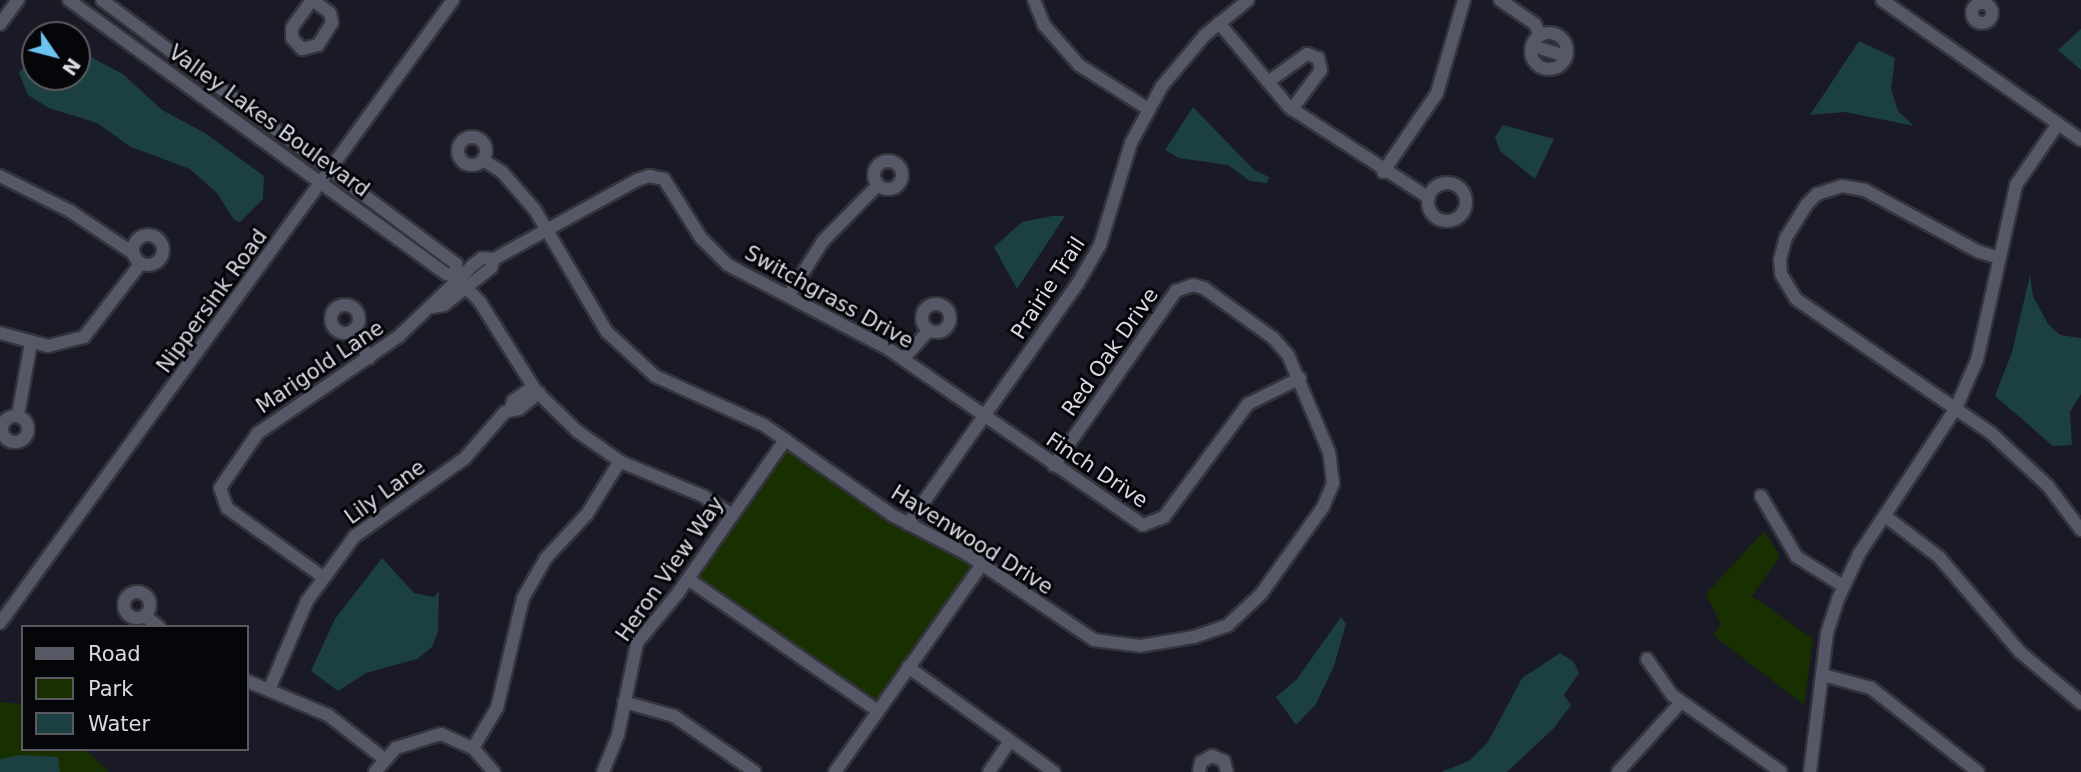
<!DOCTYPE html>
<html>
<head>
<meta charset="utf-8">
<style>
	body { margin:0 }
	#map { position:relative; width:2081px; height:772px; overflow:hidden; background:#191a26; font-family:"DejaVu Sans",sans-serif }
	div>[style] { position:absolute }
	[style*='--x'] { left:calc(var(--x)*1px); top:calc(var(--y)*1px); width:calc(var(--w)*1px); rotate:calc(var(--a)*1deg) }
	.green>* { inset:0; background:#182f00 }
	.water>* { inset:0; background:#1c3f41 }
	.roads { filter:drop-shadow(2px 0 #34343d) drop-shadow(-2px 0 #34343d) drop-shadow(0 2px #34343d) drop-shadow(0 -2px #34343d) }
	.minor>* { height:12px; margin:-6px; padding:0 6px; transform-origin:6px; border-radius:6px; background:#575867 }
	.minor>.ring { margin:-6px; padding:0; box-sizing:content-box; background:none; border:12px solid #575867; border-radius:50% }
	span { translate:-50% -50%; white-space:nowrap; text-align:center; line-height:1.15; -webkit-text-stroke:6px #05060a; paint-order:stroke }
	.street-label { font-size:21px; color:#d9d9e2 }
	.legend { position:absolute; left:21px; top:625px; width:228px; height:126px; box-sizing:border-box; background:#05060a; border:2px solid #5a5a60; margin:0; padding:9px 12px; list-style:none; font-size:21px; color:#d9d9e2 }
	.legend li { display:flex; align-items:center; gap:14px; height:35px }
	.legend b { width:35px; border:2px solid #5a5a60 }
	.north { position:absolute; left:21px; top:21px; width:70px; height:70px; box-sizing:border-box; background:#05060a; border:2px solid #5a5a60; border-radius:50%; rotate:125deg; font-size:19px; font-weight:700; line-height:28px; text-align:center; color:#d9d9e2 }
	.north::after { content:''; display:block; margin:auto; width:24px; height:32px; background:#6cc3f2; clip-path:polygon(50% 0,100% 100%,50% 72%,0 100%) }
</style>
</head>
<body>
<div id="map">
	<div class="green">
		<div style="clip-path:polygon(786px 447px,904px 529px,975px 565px,877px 703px,695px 576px)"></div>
		<div style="clip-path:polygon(1764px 531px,1780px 556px,1752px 596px,1813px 639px,1804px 705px,1713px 635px,1721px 624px,1706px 594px)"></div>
		<div style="clip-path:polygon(0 702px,23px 704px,23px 749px,85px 749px,109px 772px,0 772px)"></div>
	</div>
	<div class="water">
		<div style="clip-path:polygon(2081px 29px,2081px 70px,2058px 50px)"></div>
		<div style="clip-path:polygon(1859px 41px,1895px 58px,1891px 89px,1898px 111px,1914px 126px,1845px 112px,1810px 115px)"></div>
		<div style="clip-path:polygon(77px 50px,123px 74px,162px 110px,205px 133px,264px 176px,263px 199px,240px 222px,234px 220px,217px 193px,190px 169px,131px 147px,97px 123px,49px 108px,28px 95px,19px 73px,35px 52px,35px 77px,77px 77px)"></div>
		<div style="clip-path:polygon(1193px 107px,1254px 170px,1269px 177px,1267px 183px,1250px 181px,1228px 165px,1179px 158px,1165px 150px)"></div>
		<div style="clip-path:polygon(1503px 125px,1554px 139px,1535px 179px,1500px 151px,1495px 137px)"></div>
		<div style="clip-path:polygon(1052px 216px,1065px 216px,1017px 289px,994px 247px,1022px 222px)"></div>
		<div style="clip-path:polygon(2030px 275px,2033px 296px,2048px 324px,2060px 335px,2081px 338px,2081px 394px,2070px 412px,2072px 445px,2053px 446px,1995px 396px,2012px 352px)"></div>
		<div style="clip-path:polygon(382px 558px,414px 593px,434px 597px,439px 591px,438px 632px,432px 647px,417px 659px,366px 673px,338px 691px,311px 671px,335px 619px)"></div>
		<div style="clip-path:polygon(1341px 617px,1346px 624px,1334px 666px,1316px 704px,1296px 725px,1276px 697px,1297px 679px)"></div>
		<div style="clip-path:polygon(1560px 653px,1574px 662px,1579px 673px,1564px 695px,1571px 705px,1554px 728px,1507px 772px,1441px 772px,1469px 761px,1488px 742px,1522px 678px)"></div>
		<div style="clip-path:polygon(20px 755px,58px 757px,60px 772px,0 772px,0 759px)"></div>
	</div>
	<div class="roads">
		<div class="minor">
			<div style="--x:69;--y:0;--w:466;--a:36"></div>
			<div style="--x:446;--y:274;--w:9;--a:13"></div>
			<div style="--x:102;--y:0;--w:442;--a:36.7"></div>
			<div style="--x:456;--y:264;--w:12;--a:95"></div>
			<div style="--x:312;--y:0;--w:34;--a:126"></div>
			<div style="--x:292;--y:28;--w:10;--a:90"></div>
			<div style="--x:292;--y:38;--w:15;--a:48"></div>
			<div style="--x:302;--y:49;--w:16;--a:-14"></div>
			<div style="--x:318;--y:45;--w:26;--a:-58"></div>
			<div style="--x:332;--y:23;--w:10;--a:-101"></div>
			<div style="--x:330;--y:13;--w:21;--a:-143"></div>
			<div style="--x:1034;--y:0;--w:27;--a:68"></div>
			<div style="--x:1044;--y:25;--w:53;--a:48.8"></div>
			<div style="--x:1079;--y:65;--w:82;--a:32.5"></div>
			<div style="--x:1500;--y:0;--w:42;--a:34.4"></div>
			<div style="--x:1535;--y:24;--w:12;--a:66"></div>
			<div style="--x:1882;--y:0;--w:243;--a:35.1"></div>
			<div class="ring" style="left:1972px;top:3px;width:8px;height:8px"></div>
			<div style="--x:1219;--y:23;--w:109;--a:50.2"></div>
			<div style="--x:1289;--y:107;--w:167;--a:33"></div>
			<div style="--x:0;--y:24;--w:30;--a:-53"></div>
			<div class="ring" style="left:1531px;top:33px;width:24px;height:24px"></div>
			<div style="--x:1533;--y:46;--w:34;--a:17"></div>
			<div style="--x:1268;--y:82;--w:48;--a:-35.7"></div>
			<div style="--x:1307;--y:54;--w:12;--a:20"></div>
			<div style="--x:1318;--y:58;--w:12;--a:76"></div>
			<div style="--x:1321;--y:70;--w:49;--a:126.6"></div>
			<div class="ring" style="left:458px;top:137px;width:16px;height:16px"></div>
			<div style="--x:483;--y:160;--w:22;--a:32"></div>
			<div style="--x:502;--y:172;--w:50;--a:49"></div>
			<div style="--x:535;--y:210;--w:142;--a:59.5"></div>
			<div style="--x:607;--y:332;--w:65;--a:42.5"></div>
			<div style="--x:655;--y:376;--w:120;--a:24.2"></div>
			<div style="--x:764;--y:425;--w:156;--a:35.1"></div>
			<div style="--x:892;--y:515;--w:85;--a:27.5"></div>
			<div style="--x:967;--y:554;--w:153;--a:34.1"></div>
			<div style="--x:1094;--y:640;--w:46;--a:7.4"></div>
			<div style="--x:1140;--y:646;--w:55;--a:-9.5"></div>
			<div style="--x:1194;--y:637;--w:36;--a:-19"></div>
			<div style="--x:1228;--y:625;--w:45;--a:-43.2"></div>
			<div style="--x:1261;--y:594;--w:107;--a:-54.5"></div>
			<div style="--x:1323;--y:507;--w:26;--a:-67"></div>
			<div style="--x:1333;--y:483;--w:31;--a:-97"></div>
			<div style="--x:1329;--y:452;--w:105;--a:-112.9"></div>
			<div style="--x:1288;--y:355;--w:23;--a:-131"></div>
			<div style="--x:1273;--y:338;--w:85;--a:-144.1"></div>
			<div style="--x:1204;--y:288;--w:11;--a:-165"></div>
			<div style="--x:1193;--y:285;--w:18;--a:161"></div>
			<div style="--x:1176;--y:291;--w:213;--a:125"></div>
			<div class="ring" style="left:874px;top:161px;width:16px;height:16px"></div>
			<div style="--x:1383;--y:172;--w:96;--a:-55.6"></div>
			<div style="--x:1437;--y:93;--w:97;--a:-73.8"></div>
			<div style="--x:0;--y:176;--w:78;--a:26.6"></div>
			<div style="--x:70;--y:211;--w:76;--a:33.7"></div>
			<div class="ring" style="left:1428px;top:183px;width:26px;height:26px"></div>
			<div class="ring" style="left:133px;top:235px;width:18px;height:18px"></div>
			<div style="--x:1999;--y:258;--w:21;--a:-163"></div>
			<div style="--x:1979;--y:252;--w:130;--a:-151.5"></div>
			<div style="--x:1865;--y:190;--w:23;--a:-170"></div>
			<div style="--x:1842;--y:186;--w:26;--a:162"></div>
			<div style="--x:1817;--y:194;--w:14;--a:135"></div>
			<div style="--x:1807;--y:204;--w:39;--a:122"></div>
			<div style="--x:1786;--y:237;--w:24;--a:105"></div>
			<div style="--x:1780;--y:260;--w:14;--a:86"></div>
			<div style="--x:1781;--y:274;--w:29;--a:59"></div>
			<div style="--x:1796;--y:299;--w:237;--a:34.5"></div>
			<div style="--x:1991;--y:433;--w:78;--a:42.9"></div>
			<div style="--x:2048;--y:486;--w:55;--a:53.1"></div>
			<div style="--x:494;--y:259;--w:163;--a:-28.9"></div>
			<div style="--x:637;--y:180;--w:13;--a:-18"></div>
			<div style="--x:649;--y:176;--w:15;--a:11"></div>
			<div style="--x:664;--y:179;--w:70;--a:57.9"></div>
			<div style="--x:701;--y:238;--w:38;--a:45"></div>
			<div style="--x:728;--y:265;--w:179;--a:27.6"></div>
			<div style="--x:887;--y:348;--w:311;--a:34.7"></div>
			<div style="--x:1143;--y:525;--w:22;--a:-21"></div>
			<div style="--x:1164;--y:517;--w:141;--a:-53.4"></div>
			<div style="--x:1248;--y:404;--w:58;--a:-26.6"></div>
			<div style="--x:455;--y:276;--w:36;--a:46"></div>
			<div style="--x:480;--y:302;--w:105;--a:57.8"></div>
			<div style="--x:536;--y:391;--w:57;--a:44.3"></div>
			<div style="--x:577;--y:431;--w:54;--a:35.2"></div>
			<div style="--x:621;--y:462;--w:89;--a:22.5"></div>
			<div style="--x:703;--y:496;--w:35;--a:33"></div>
			<div style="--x:789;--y:295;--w:64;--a:-57.8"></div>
			<div style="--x:823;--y:241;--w:78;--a:-45.5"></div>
			<div class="ring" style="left:922px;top:304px;width:16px;height:16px"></div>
			<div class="ring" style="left:331px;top:305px;width:16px;height:16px"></div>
			<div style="--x:433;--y:307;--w:11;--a:-10"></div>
			<div style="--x:444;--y:305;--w:60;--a:-38.2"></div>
			<div style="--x:491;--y:268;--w:9;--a:-72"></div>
			<div style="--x:354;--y:330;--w:32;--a:62"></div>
			<div style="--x:0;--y:333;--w:50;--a:15.2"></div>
			<div style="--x:48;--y:346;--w:37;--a:-14"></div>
			<div style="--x:84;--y:337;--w:93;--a:-52.4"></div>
			<div style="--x:903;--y:359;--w:38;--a:-48"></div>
			<div style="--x:511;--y:408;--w:7;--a:-74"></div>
			<div style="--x:513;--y:401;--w:24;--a:-35"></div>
			<div style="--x:18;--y:415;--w:73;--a:-79.8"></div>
			<div class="ring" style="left:2px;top:416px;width:14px;height:14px"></div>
			<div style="--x:1761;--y:496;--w:71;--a:59.5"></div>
			<div style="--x:1797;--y:557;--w:54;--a:32.2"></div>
			<div style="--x:1885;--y:516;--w:68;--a:37.2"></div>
			<div style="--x:1939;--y:557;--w:125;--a:49.5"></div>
			<div style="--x:2020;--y:652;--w:80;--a:39.9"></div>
			<div style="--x:908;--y:524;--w:295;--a:-54.8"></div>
			<div style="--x:1078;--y:283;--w:44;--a:-59.9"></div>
			<div style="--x:1100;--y:245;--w:107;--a:-73.1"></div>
			<div style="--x:1131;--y:143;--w:65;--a:-61.5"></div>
			<div style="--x:1162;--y:86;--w:67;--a:-49.9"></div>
			<div style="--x:1205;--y:35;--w:55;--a:-39.1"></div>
			<div style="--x:323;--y:577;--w:118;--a:-144.3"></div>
			<div style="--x:227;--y:508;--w:21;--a:-109"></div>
			<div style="--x:220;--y:488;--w:67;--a:-55.4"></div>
			<div style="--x:258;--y:433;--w:171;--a:-34.5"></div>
			<div style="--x:399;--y:336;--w:103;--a:-43.8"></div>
			<div style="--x:473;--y:265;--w:11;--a:-38"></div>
			<div style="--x:482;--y:258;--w:12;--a:5"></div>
			<div style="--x:688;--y:579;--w:231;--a:34.8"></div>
			<div class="ring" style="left:124px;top:592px;width:14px;height:14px"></div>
			<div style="--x:145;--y:616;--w:18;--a:38"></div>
			<div style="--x:0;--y:623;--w:770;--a:-53.98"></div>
			<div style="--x:1647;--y:659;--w:44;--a:55.2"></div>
			<div style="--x:1672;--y:695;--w:133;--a:35.2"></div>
			<div style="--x:908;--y:667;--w:180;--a:35.7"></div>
			<div style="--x:1823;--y:675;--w:50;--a:15.2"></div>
			<div style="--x:1871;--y:688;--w:136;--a:38.1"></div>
			<div style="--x:247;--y:681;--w:88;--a:22.8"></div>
			<div style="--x:328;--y:715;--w:70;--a:38"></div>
			<div style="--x:269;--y:690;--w:97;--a:-66.9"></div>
			<div style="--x:307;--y:601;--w:81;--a:-53.6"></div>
			<div style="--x:355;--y:536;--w:135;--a:-35.3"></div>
			<div style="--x:465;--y:458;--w:61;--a:-49"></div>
			<div style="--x:505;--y:412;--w:14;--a:-12"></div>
			<div style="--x:519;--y:409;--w:26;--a:-39"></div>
			<div style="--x:624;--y:702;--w:52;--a:15.6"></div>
			<div style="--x:674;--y:716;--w:98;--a:34.7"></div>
			<div style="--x:473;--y:748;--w:47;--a:-59"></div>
			<div style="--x:497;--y:708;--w:113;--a:-76.7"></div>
			<div style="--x:523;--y:598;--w:46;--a:-60.1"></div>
			<div style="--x:546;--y:558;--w:60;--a:-47"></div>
			<div style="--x:587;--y:514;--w:62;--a:-58.1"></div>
			<div style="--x:375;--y:772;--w:32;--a:-49"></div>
			<div style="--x:396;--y:748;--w:47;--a:-17.3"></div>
			<div style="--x:441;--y:734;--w:35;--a:24"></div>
			<div style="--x:473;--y:748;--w:32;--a:49"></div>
			<div style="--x:603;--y:772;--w:40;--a:-68"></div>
			<div style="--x:618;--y:735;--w:94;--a:-78.3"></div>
			<div style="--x:637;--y:643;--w:65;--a:-50.6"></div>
			<div style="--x:678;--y:593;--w:187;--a:-55"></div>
			<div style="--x:835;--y:772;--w:255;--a:-54.7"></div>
			<div style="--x:989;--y:772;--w:37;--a:-56"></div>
			<div style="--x:1199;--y:772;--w:10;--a:-79"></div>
			<div style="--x:1201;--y:762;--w:13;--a:-29"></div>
			<div style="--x:1212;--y:756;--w:13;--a:23"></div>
			<div style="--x:1224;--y:761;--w:11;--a:75"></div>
			<div style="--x:1618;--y:772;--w:94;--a:-48"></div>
			<div style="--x:1810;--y:772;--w:140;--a:-83"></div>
			<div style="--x:1827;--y:633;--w:36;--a:-72"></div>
			<div style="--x:1838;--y:599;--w:50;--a:-65"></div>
			<div style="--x:1859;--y:554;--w:175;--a:-56.4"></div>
			<div style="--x:1956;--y:408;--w:52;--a:-66.4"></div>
			<div style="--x:1977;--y:360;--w:179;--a:-77.4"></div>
			<div style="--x:2016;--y:185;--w:74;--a:-55.5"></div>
		</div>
	</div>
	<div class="street-label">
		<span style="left:269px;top:121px;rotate:36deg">Valley Lakes Boulevard</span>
		<span style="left:1048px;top:288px;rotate:-57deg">Prairie Trail</span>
		<span style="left:829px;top:297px;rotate:29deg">Switchgrass Drive</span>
		<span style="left:212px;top:301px;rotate:-54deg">Nippersink Road</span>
		<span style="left:1110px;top:352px;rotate:-55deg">Red Oak Drive</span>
		<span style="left:320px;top:367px;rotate:-34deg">Marigold Lane</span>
		<span style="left:1097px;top:470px;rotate:34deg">Finch Drive</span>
		<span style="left:385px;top:492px;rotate:-36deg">Lily Lane</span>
		<span style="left:972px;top:540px;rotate:32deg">Havenwood Drive</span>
		<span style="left:670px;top:569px;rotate:-55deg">Heron View Way</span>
	</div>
	<ul class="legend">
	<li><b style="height:9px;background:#575867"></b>Road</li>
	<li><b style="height:19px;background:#182f00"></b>Park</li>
	<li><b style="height:19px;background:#1c3f41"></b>Water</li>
	</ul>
	<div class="north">N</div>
</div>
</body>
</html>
